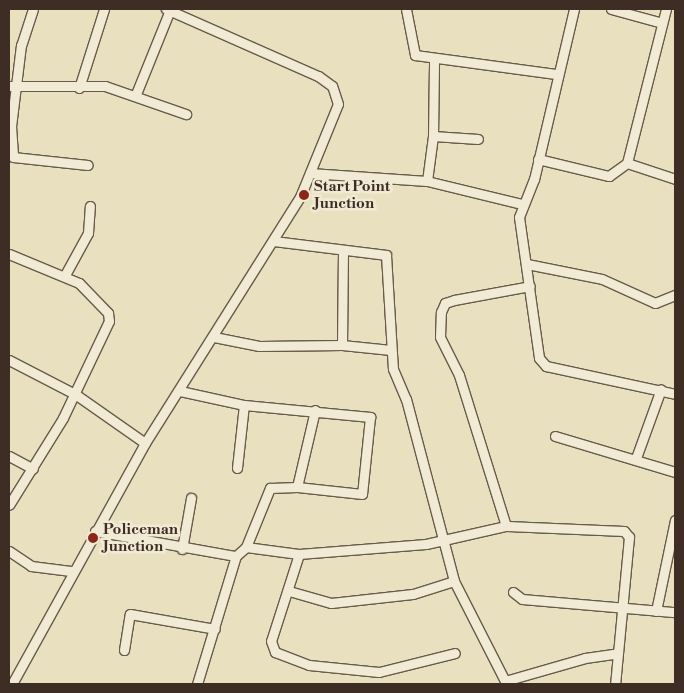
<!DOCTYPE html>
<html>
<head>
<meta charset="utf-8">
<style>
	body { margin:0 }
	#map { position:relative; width:684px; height:693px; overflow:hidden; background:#e9e0bf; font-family:"Libre Bodoni",serif }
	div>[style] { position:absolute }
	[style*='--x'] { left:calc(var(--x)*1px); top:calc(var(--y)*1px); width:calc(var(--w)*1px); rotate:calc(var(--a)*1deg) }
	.roads { filter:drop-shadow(1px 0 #695a4b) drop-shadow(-1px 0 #695a4b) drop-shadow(0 1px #695a4b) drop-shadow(0 -1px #695a4b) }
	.minor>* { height:9px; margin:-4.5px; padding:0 4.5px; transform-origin:4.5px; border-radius:4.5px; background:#f1ebd5 }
	.dots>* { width:14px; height:14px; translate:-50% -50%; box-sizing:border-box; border:2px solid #f1ebd5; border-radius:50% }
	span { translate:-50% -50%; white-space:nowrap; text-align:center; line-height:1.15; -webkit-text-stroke:5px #f1ebd5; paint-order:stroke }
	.poi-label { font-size:15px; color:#3e2d24; font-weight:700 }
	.left { translate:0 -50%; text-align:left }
	.frame { position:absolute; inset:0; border:10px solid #3e2d24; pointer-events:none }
</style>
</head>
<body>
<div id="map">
	<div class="roads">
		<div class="minor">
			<div style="--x:33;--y:9;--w:38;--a:108"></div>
			<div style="--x:21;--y:45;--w:82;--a:97"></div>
			<div style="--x:11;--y:126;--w:31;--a:86"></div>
			<div style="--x:13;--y:157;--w:75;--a:6.1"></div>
			<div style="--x:406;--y:9;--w:47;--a:78.9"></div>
			<div style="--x:415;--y:55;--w:142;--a:7.7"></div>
			<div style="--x:574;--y:9;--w:175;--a:103.2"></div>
			<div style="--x:534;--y:179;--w:41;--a:111.5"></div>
			<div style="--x:519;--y:217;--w:142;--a:81.9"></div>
			<div style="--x:539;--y:358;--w:11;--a:49"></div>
			<div style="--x:546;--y:366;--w:132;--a:12.2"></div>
			<div style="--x:611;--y:9;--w:50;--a:15.2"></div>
			<div style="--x:9;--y:86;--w:96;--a:0"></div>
			<div style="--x:105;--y:86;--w:86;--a:19.1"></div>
			<div style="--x:79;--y:88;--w:83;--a:-72.4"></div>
			<div style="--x:136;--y:94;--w:91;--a:-68"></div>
			<div style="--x:433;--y:136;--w:45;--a:3.8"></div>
			<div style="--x:538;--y:159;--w:73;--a:13.5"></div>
			<div style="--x:609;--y:176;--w:22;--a:-36"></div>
			<div style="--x:627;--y:163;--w:159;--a:-75.8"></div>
			<div style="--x:627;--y:163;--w:51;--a:18.4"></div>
			<div style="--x:310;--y:173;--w:117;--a:3.9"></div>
			<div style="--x:427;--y:181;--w:98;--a:13.6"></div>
			<div style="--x:427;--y:181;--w:45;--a:-82.4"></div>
			<div style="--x:433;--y:136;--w:76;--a:-89.2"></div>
			<div style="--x:274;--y:241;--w:113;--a:7.1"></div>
			<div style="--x:386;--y:255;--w:114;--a:86.5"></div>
			<div style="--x:393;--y:369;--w:33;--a:67"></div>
			<div style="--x:406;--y:399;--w:188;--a:75.2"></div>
			<div style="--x:454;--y:581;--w:112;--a:63"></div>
			<div style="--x:505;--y:681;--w:83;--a:-16"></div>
			<div style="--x:585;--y:658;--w:30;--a:-8"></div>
			<div style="--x:9;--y:254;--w:76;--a:22.5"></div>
			<div style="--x:79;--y:283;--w:42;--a:46"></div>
			<div style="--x:108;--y:313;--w:8;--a:83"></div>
			<div style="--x:109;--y:321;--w:107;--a:115.4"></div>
			<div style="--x:63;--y:418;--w:102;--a:121.8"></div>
			<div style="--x:527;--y:264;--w:76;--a:11.3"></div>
			<div style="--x:602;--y:279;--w:58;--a:24.4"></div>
			<div style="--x:655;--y:303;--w:22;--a:-22"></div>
			<div style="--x:65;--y:275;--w:48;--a:-61.3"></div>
			<div style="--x:88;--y:233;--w:27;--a:-86"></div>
			<div style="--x:214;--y:337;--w:46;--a:11.3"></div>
			<div style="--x:259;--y:346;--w:83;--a:-0.7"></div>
			<div style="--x:342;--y:345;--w:49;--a:5.8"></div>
			<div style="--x:342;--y:345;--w:94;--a:-89.4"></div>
			<div style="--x:9;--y:360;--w:74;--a:27.3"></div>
			<div style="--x:75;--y:394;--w:85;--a:35"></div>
			<div style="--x:180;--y:391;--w:66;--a:12.3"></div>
			<div style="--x:244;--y:405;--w:127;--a:5.4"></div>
			<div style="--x:370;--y:417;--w:77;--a:95.9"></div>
			<div style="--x:362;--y:494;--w:65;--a:-173.9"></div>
			<div style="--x:555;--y:436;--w:125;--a:16.7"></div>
			<div style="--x:9;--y:456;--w:27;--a:28"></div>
			<div style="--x:636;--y:458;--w:73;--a:-70.1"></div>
			<div style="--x:237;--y:468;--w:63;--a:-83.7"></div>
			<div style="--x:506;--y:526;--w:158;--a:-107.3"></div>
			<div style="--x:459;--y:375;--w:42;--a:-116.6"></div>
			<div style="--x:440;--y:337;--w:25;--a:-88"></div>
			<div style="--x:441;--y:312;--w:10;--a:-66"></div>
			<div style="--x:445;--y:303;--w:9;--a:-18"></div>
			<div style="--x:454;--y:300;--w:77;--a:-10.4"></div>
			<div style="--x:95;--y:531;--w:143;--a:10.1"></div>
			<div style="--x:246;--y:547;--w:53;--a:7.5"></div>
			<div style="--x:299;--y:554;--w:127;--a:-4.5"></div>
			<div style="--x:426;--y:544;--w:82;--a:-12.7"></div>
			<div style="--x:506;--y:526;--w:118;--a:2.4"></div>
			<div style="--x:624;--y:531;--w:8;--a:50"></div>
			<div style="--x:629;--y:537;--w:148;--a:95.4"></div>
			<div style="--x:182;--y:549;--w:52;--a:-80"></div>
			<div style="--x:9;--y:551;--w:27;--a:34"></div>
			<div style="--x:31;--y:566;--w:40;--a:7.1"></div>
			<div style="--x:299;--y:554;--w:91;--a:107.8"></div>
			<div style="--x:271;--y:641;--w:12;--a:70"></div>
			<div style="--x:275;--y:652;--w:36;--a:21"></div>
			<div style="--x:309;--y:665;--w:70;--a:5.7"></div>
			<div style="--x:379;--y:672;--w:78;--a:-14"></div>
			<div style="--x:289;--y:591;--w:44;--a:15.9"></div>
			<div style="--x:331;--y:603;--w:82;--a:-6.3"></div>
			<div style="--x:413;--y:594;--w:43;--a:-17.6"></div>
			<div style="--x:513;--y:592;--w:11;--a:38"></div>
			<div style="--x:522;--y:599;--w:154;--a:4.9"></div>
			<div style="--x:656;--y:611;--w:93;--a:-78.2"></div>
			<div style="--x:124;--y:650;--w:36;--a:-81"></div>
			<div style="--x:130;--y:614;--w:86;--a:10"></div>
			<div style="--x:12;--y:684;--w:275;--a:-61.1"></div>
			<div style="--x:145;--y:443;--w:291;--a:-57.8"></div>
			<div style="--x:300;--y:197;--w:100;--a:-67.8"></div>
			<div style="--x:338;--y:104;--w:19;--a:-108"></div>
			<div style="--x:332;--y:86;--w:17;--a:-144"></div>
			<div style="--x:318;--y:76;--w:166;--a:-156.2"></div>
			<div style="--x:197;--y:684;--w:134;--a:-73.1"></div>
			<div style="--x:236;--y:556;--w:13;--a:-42"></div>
			<div style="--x:246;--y:547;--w:64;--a:-67.9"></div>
			<div style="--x:270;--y:488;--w:27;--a:-2"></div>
			<div style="--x:297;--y:487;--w:79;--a:-76.8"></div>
		</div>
	</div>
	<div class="dots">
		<div style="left:304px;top:195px;background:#8f2418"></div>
		<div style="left:93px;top:538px;background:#8f2418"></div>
	</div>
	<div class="poi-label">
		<span class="left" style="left:314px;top:195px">Start Point<br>Junction</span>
		<span class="left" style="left:103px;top:538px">Policeman<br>Junction</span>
	</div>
	<div class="frame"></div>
</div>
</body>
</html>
